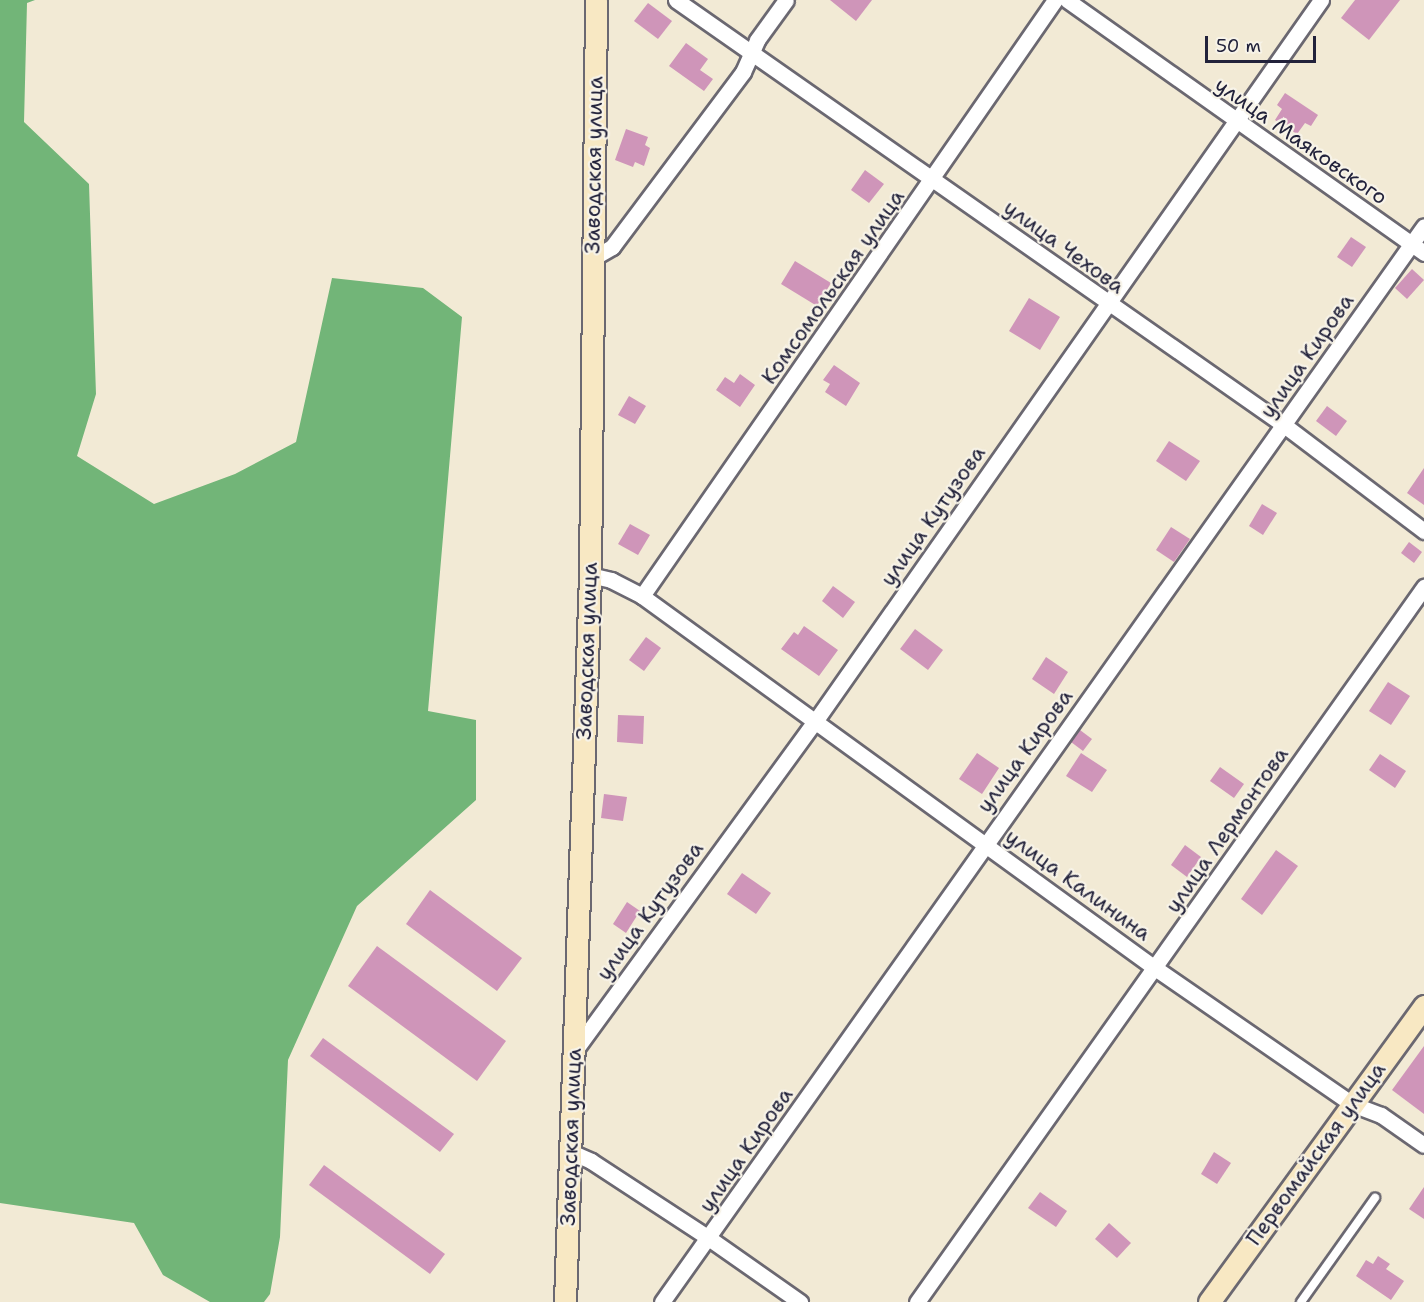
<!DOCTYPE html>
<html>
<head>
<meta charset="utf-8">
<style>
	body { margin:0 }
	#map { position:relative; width:1424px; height:1302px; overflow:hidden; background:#f2ead5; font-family:"Shantell Sans",sans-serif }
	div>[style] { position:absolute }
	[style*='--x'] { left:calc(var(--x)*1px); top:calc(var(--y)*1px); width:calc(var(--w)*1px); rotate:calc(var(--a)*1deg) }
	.forest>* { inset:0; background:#72b578 }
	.building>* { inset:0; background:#cf95b9 }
	.roads { filter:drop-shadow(2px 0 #6b6871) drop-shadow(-2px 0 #6b6871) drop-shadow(0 2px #6b6871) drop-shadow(0 -2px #6b6871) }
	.lane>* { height:8px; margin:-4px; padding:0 4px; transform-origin:4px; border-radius:4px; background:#fff }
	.street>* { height:15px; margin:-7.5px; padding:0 7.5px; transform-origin:7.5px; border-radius:7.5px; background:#fff }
	.secondary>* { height:21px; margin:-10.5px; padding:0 10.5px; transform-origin:10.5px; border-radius:10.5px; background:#f8e8c3 }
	span { translate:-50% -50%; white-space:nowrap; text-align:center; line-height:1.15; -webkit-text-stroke:4.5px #f7f3e8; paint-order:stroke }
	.street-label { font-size:21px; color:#22223b }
	.scale { position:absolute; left:1205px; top:36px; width:111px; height:27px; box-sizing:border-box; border:3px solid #22223b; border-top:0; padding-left:8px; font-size:18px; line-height:21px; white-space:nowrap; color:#22223b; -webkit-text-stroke:4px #f7f3e8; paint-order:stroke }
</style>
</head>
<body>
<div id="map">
	<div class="forest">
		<div style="clip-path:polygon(0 0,35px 0,27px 3px,24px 122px,89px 184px,96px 394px,77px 456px,154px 504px,235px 474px,296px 442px,332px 278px,423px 288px,462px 317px,428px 711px,476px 720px,476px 800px,357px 906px,288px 1060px,280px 1237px,270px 1294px,264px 1302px,210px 1302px,163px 1275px,134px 1223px,0 1203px)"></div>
	</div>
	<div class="building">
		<div style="clip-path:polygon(830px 0,872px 0,856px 21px)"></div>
		<div style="clip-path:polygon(1355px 0,1400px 0,1369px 40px,1341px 18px)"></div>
		<div style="clip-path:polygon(648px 3px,672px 21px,658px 39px,634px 21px)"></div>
		<div style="clip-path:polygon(686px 43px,708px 59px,700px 70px,713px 79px,704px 91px,669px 66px)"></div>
		<div style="clip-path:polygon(1285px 93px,1318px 115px,1311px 126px,1305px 123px,1297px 134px,1275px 120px,1282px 109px,1277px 105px)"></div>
		<div style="clip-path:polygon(626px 129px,648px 137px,645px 145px,650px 148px,644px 166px,635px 162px,633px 167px,615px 160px)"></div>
		<div style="clip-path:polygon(865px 170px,884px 184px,869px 203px,851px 190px)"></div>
		<div style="clip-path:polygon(1351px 237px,1366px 247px,1352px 267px,1337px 257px)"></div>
		<div style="clip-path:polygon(795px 261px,831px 283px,817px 306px,781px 284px)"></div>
		<div style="clip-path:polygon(1412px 269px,1424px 280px,1407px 299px,1395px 288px)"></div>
		<div style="clip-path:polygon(1029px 298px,1060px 317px,1040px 350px,1009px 331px)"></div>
		<div style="clip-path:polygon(834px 365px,860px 383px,846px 406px,825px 392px,830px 384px,823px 380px)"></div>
		<div style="clip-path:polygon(740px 374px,755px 385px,740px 407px,716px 390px,725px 377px,734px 383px)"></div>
		<div style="clip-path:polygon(629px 396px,646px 406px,635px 424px,618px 415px)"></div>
		<div style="clip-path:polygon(1327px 406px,1347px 421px,1336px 436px,1316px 421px)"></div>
		<div style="clip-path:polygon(1169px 441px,1200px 461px,1186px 481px,1156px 461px)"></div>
		<div style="clip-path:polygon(1424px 468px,1424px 505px,1407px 493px)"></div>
		<div style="clip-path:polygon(1262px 504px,1277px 513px,1263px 535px,1249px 526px)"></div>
		<div style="clip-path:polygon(630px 524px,650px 535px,638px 555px,618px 544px)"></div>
		<div style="clip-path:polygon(1171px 527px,1190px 539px,1174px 562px,1156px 550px)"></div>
		<div style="clip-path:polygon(1409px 542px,1422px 552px,1414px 563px,1401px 553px)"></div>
		<div style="clip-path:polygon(833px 586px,855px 602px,843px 618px,822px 601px)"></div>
		<div style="clip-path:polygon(804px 626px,838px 650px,819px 676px,781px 649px,794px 632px,798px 635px)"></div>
		<div style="clip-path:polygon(915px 629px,943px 650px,928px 670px,900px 649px)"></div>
		<div style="clip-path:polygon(646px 637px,661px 648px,644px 671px,629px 660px)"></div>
		<div style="clip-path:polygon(1046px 657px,1068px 672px,1054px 694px,1032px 679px)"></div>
		<div style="clip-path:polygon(1388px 682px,1410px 696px,1391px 725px,1369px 711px)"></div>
		<div style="clip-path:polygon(618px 715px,644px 716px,643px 744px,617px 742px)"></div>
		<div style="clip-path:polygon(1080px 730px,1092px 739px,1083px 751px,1071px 742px)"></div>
		<div style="clip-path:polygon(977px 753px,999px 768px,982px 794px,959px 779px)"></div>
		<div style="clip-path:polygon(1081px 753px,1107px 770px,1092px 792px,1066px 776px)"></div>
		<div style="clip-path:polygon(1380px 754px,1406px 771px,1395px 788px,1369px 770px)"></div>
		<div style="clip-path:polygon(1220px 767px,1244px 784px,1234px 798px,1210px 781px)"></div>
		<div style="clip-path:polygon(604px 794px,627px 797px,623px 821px,601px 818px)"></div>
		<div style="clip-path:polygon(1185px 845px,1201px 857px,1187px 877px,1171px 865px)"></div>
		<div style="clip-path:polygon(1276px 850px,1298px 866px,1262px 915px,1241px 899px)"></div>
		<div style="clip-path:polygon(742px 873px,771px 893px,756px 914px,727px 894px)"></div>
		<div style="clip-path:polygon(430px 890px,522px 958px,497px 991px,406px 924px)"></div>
		<div style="clip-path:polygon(627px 902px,640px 911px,626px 933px,613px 924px)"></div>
		<div style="clip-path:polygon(377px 946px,506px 1041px,477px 1081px,348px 986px)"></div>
		<div style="clip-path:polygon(323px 1038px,454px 1134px,440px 1152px,310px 1056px)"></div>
		<div style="clip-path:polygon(1424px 1046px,1424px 1114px,1392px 1090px)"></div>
		<div style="clip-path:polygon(1214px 1152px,1231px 1163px,1217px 1184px,1201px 1174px)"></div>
		<div style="clip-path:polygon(324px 1165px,445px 1254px,430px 1274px,309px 1185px)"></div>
		<div style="clip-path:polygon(1424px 1187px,1424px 1219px,1409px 1209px)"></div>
		<div style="clip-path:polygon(1040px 1192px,1067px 1211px,1056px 1227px,1028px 1208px)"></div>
		<div style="clip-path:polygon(1109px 1223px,1131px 1243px,1117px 1258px,1095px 1239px)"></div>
		<div style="clip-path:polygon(1378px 1256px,1390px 1264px,1386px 1269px,1404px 1281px,1391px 1300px,1356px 1276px,1366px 1260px,1373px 1264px)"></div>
	</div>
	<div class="roads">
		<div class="lane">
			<div style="--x:1301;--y:1302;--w:128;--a:-54.6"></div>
		</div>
		<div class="street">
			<div style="--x:676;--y:0;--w:742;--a:34.95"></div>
			<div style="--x:1284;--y:425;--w:176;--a:37.1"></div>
			<div style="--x:1067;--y:0;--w:438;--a:35.3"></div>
			<div style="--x:593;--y:258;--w:22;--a:-30"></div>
			<div style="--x:612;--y:247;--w:219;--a:-53.2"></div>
			<div style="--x:743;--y:72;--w:35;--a:-66"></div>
			<div style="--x:757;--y:40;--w:49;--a:-54.1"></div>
			<div style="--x:590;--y:575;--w:22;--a:13"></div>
			<div style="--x:611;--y:580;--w:35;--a:27"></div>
			<div style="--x:642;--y:596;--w:634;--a:35.95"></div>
			<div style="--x:1155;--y:968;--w:239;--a:34.6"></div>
			<div style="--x:1352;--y:1104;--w:31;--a:21"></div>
			<div style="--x:1381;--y:1115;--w:52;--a:34.9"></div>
			<div style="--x:642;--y:596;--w:725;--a:-55.28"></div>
			<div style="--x:573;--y:1053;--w:409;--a:-53.9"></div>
			<div style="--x:814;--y:723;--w:883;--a:-54.96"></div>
			<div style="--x:571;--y:1152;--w:22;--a:24"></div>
			<div style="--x:591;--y:1161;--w:142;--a:33.2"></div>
			<div style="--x:710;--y:1239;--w:110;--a:35"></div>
			<div style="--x:662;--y:1302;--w:1318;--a:-54.69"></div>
			<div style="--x:917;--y:1302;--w:877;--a:-54.66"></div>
		</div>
		<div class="secondary">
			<div style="--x:565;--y:1302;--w:727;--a:-88.03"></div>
			<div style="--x:590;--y:575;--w:575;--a:-89.4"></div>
			<div style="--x:1209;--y:1302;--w:366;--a:-54"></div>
		</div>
	</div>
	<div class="street-label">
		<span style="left:1301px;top:141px;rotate:35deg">улица Маяковского</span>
		<span style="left:594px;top:165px;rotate:-89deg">Заводская улица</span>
		<span style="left:1064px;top:247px;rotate:36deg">улица Чехова</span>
		<span style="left:833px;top:287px;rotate:-55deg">Комсомольская улица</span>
		<span style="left:1307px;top:356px;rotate:-55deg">улица Кирова</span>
		<span style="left:933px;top:516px;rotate:-55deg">улица Кутузова</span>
		<span style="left:587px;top:651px;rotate:-88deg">Заводская улица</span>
		<span style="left:1025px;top:751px;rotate:-54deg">улица Кирова</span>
		<span style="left:1227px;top:830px;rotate:-55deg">улица Лермонтова</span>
		<span style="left:1078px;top:885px;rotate:36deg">улица Калинина</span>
		<span style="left:650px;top:911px;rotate:-54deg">улица Кутузова</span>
		<span style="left:571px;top:1137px;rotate:-88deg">Заводская улица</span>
		<span style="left:746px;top:1150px;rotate:-55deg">улица Кирова</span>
		<span style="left:1316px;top:1154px;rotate:-54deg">Первомайская улица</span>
	</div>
	<div class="scale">50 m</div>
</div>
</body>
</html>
